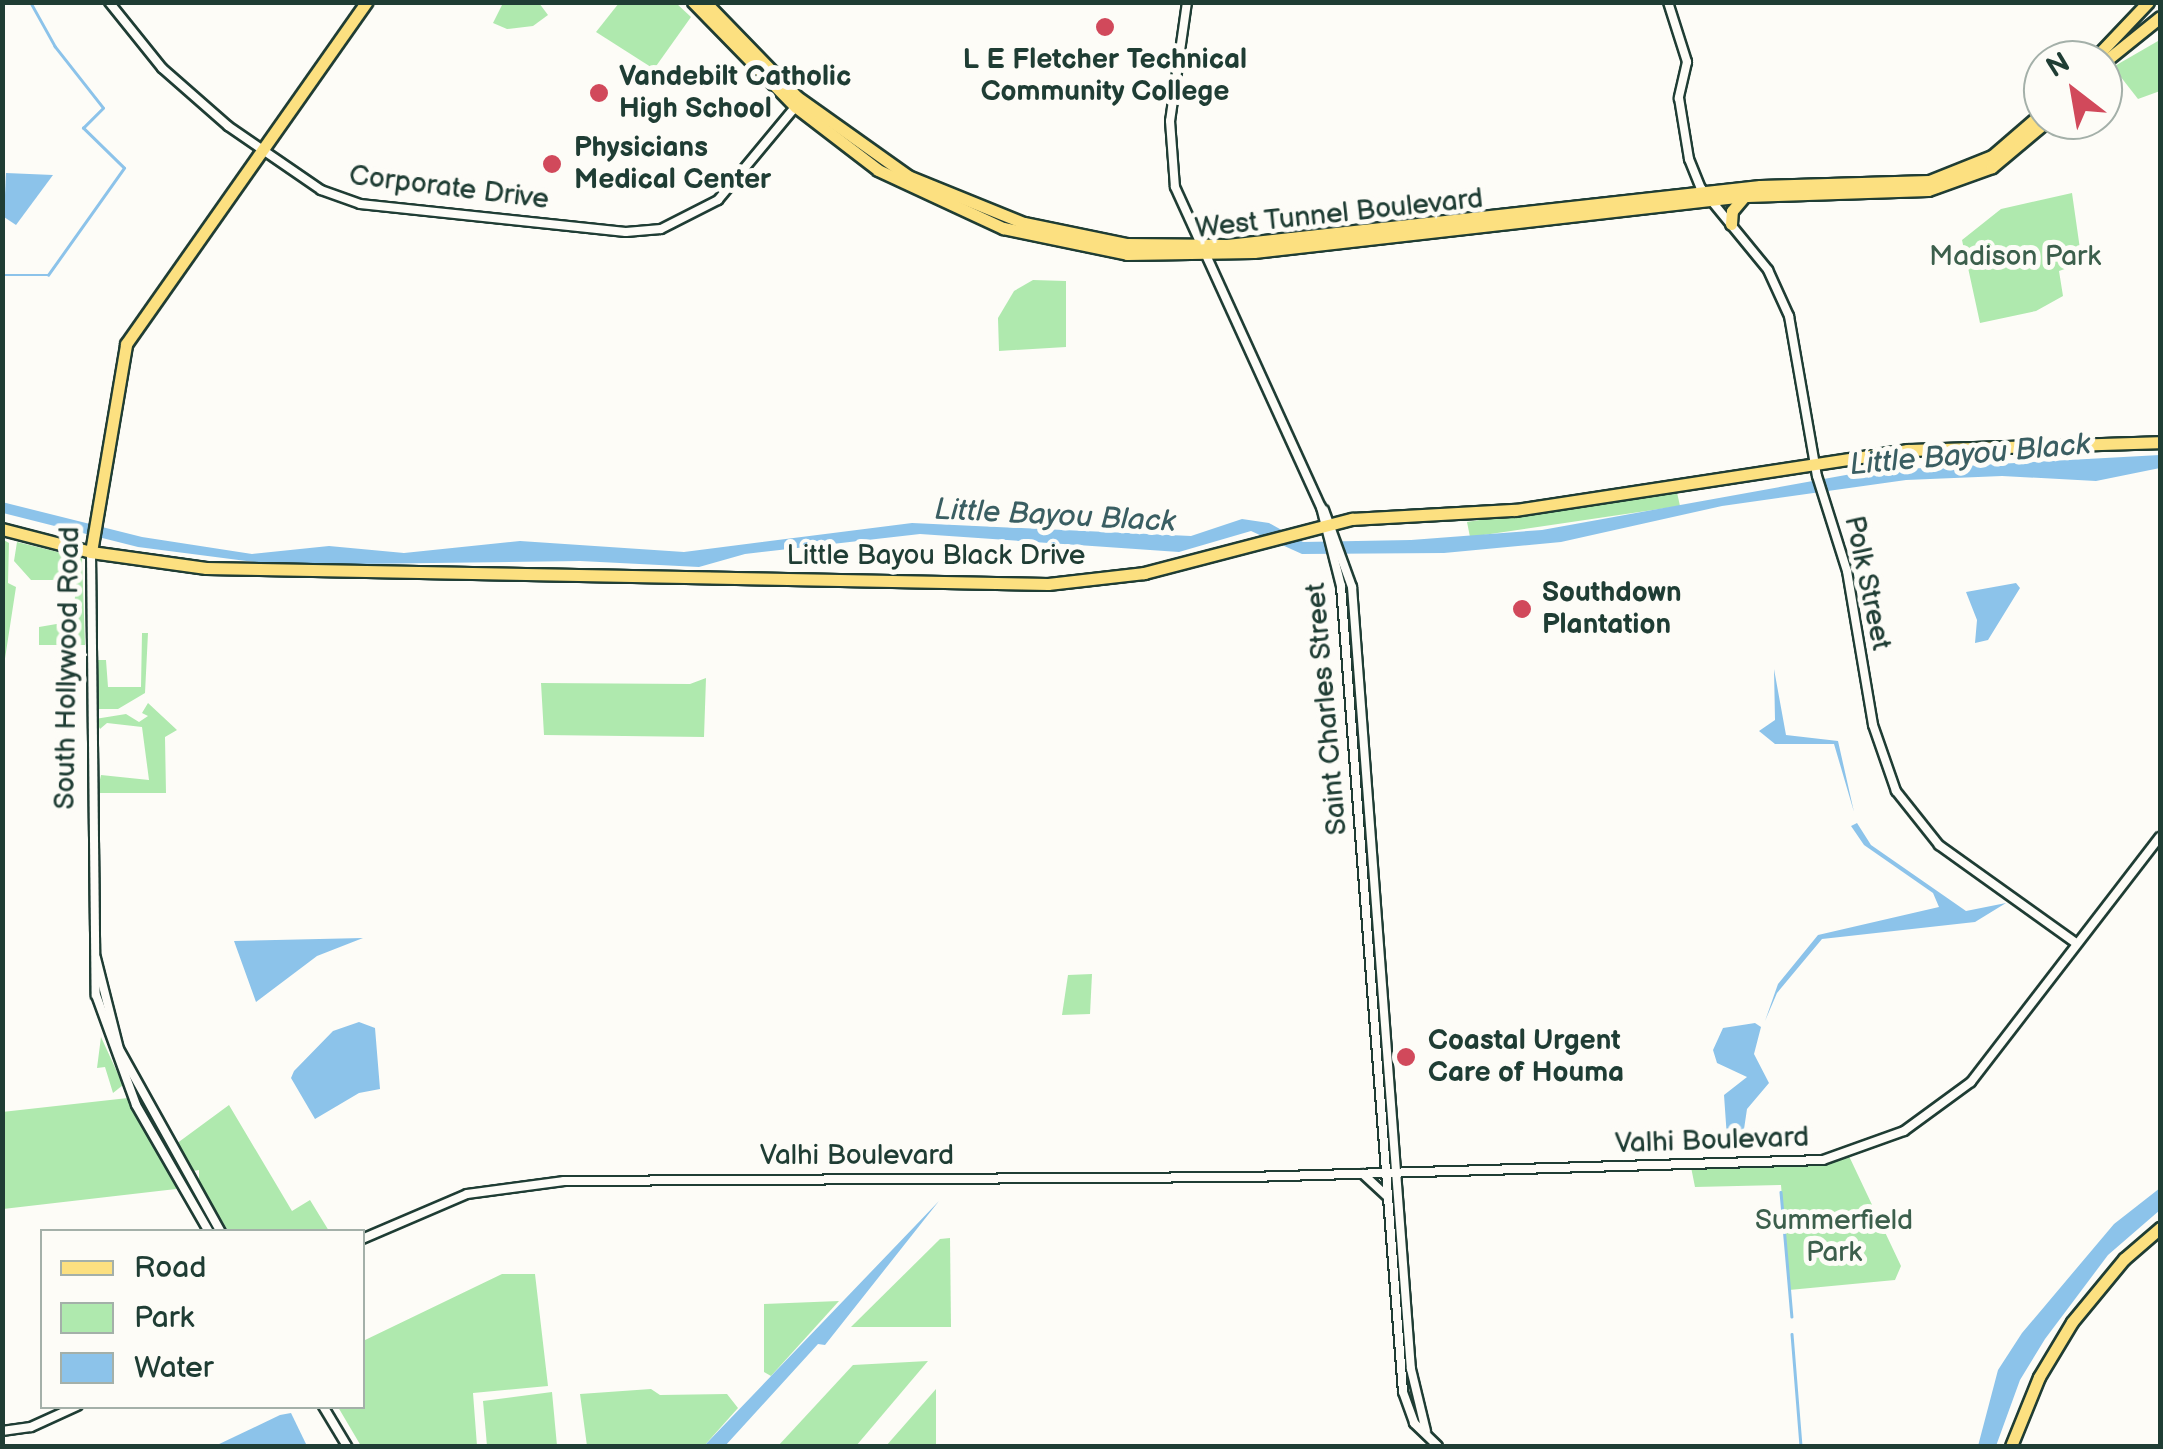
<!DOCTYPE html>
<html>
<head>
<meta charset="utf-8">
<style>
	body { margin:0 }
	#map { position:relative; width:2163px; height:1449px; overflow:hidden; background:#fdfcf7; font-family:"Balsamiq Sans",sans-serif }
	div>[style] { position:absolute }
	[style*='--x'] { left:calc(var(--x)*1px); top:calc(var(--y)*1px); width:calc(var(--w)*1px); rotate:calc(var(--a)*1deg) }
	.green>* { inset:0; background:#afe9ae }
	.water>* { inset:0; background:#8cc3ea }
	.stream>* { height:2.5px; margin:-1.25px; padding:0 1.25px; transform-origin:1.25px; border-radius:1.25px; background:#8cc3ea }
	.roads { filter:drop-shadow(2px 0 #1f3d34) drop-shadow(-2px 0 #1f3d34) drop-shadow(0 2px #1f3d34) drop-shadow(0 -2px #1f3d34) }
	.minor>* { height:8px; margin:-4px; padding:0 4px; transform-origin:4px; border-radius:4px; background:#fdfcf7 }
	.major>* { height:11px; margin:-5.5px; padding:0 5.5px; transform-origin:5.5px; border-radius:5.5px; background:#fce080 }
	.dots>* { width:28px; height:28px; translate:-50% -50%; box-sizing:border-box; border:5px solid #fdfcf7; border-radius:50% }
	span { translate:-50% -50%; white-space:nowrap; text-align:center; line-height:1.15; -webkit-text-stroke:10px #fdfcf7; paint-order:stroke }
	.poi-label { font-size:28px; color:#1f3d34; font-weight:700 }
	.left { translate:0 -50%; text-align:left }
	.street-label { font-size:28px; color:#1f3d34 }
	.park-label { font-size:28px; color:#3c5f4c }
	.water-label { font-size:30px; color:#3a5e62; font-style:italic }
	.frame { position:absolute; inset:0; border:5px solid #1f3d34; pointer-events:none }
	.legend { position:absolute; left:40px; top:1229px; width:325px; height:180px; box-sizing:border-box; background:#fdfcf7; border:2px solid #a4b0a9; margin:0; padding:12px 18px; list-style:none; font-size:30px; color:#1f3d34 }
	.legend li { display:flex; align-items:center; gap:20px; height:50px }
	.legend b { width:50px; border:2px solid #a4b0a9 }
	.north { position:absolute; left:2023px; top:40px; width:100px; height:100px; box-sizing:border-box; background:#fdfcf7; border:2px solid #a4b0a9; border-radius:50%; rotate:329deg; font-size:28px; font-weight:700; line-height:40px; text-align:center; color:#1f3d34 }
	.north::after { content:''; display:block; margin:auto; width:35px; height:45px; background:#d1495b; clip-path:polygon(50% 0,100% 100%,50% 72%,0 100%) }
</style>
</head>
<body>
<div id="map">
	<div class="green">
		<div style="clip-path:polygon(503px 3px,539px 3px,548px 15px,533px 26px,507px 29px,493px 23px)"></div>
		<div style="clip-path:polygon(619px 3px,676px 3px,691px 17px,654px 69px,596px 32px)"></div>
		<div style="clip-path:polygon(2158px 41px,2160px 91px,2138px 99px,2113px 67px)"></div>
		<div style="clip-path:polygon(2072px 193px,2082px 263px,2059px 271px,2063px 296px,2036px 311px,1980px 323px,1962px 240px,2001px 209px)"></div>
		<div style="clip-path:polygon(1033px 280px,1066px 281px,1066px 347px,999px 351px,998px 318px,1014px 291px)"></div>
		<div style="clip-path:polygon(1676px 488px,1680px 506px,1470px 537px,1467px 522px)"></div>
		<div style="clip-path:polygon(2px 539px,9px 543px,8px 583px,16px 587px,4px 665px)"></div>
		<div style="clip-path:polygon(17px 542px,82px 558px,85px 645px,39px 645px,39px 627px,74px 621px,76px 568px,64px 580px,31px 580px,14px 561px)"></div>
		<div style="clip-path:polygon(142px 633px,148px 633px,145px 693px,118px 709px,98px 709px,96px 660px,106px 660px,108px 687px,141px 687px)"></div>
		<div style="clip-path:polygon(706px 678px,704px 737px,544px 735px,541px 683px,690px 684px)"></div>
		<div style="clip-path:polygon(148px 703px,177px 730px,165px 737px,166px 793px,97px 793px,101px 775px,149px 780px,142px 727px,107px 723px,100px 729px,95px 719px,126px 714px,139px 722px,148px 716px,142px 713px)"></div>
		<div style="clip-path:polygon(1092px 974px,1090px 1014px,1062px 1015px,1068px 975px)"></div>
		<div style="clip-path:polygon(101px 1037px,123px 1085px,113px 1093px,105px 1067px,97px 1068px)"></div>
		<div style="clip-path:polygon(128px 1098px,178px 1182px,176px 1189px,3px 1209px,2px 1112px)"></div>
		<div style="clip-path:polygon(229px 1105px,292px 1211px,310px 1200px,329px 1231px,228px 1231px,199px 1182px,199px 1170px,193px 1171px,176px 1144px)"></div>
		<div style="clip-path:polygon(1848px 1154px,1901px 1266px,1895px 1280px,1789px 1290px,1781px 1185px,1695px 1187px,1691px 1167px)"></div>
		<div style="clip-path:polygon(950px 1238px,951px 1327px,851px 1327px,940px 1239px)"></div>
		<div style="clip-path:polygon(502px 1274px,535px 1274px,548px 1386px,473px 1393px,477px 1446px,361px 1446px,338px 1407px,362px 1406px,363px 1341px)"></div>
		<div style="clip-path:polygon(839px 1301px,771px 1376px,764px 1372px,764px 1304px)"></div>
		<div style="clip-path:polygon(928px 1361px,856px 1446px,778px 1446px,853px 1365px)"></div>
		<div style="clip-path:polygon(651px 1389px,660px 1395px,727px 1394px,738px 1408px,704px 1446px,587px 1446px,580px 1394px)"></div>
		<div style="clip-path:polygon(936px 1389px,936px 1446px,886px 1446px)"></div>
		<div style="clip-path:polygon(552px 1392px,557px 1446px,487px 1446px,483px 1401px)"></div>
	</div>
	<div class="water">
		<div style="clip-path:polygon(6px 173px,53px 175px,16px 225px,4px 217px)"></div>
		<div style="clip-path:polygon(2160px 455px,2160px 468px,2096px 481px,2002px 476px,1906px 480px,1722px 506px,1561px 542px,1444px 553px,1302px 554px,1251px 531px,1179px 552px,920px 534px,745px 554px,699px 567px,580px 561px,277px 565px,138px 547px,3px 513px,2px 502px,142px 537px,252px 554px,329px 546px,404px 553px,520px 541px,684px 552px,912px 523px,1191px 536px,1242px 519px,1269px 523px,1303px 542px,1411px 540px,1542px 530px,1868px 471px)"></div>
		<div style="clip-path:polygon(2016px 583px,2020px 588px,1988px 640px,1975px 643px,1977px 620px,1966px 592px)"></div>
		<div style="clip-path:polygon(1774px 669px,1786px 735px,1838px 741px,1854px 812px,1834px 744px,1775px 744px,1759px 731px,1775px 720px)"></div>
		<div style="clip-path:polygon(1857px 823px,1871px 845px,1966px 911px,2006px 903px,1975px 922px,1822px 939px,1777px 993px,1765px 1021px,1778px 984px,1818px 935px,1939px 907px,1933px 893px,1864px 845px,1851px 826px)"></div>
		<div style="clip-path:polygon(363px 938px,317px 956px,256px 1002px,234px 941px)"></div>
		<div style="clip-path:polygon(359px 1022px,375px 1028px,380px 1089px,359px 1093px,315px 1119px,291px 1078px,294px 1071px,333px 1031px)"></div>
		<div style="clip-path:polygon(1755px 1023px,1761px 1027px,1754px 1054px,1769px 1083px,1747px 1109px,1743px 1136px,1727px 1138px,1724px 1095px,1747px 1077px,1717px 1063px,1713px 1050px,1723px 1028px)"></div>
		<div style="clip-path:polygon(2160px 1188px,2160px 1210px,2108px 1255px,2045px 1339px,2020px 1380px,1996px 1446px,1978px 1446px,1998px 1370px,2022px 1333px,2114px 1224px)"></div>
		<div style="clip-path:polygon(939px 1201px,825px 1345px,818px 1344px,725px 1446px,704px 1446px)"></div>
		<div style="clip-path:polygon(291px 1413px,307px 1446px,215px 1446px,280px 1415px)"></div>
	</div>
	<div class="stream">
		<div style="--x:2;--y:275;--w:46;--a:0"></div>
		<div style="--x:48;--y:275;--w:131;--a:-54.6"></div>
		<div style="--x:124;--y:168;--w:57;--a:-135.7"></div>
		<div style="--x:83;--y:128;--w:28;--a:-45"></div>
		<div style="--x:103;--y:108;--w:78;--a:-128.2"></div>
		<div style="--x:55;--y:47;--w:51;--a:-119.1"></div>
		<div style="--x:1781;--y:1192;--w:125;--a:85"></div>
		<div style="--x:1792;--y:1334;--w:112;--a:85.4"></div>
	</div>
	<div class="roads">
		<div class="minor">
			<div style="--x:109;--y:2;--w:85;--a:51.2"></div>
			<div style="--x:162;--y:68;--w:88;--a:41.3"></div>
			<div style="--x:228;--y:126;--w:113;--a:34.5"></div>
			<div style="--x:321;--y:190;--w:41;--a:19.7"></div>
			<div style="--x:360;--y:204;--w:267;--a:6"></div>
			<div style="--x:626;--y:232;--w:35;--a:-5"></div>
			<div style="--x:661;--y:229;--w:64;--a:-27"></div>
			<div style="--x:718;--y:200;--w:122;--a:-50.3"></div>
			<div style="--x:1187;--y:2;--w:120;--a:98.1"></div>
			<div style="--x:1170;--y:121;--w:66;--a:85.7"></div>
			<div style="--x:1175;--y:187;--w:352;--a:65.5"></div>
			<div style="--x:1321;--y:507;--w:81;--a:75.8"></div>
			<div style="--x:1341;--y:586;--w:808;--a:85.6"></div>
			<div style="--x:1403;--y:1392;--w:33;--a:70"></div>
			<div style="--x:1414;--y:1423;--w:33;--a:44"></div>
			<div style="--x:1668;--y:2;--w:63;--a:72.4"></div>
			<div style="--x:1687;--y:62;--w:37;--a:103"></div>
			<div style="--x:1679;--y:98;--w:62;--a:80.7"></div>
			<div style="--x:1689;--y:159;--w:31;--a:68"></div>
			<div style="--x:1701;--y:188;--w:106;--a:50.7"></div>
			<div style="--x:1768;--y:270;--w:51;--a:65.5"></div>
			<div style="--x:1789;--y:316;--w:162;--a:80.1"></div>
			<div style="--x:1817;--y:476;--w:100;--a:72.5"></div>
			<div style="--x:1847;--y:571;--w:156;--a:80.4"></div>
			<div style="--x:1873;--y:725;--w:70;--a:70.8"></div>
			<div style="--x:1896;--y:791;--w:69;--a:51.5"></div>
			<div style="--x:1939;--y:845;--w:168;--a:35.6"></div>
			<div style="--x:1324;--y:510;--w:82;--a:70"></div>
			<div style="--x:1352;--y:587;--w:784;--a:85.69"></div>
			<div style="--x:1411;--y:1369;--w:64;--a:76.4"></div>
			<div style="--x:91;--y:552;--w:443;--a:89.4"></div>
			<div style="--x:96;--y:995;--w:117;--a:70"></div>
			<div style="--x:136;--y:1105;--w:146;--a:60.1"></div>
			<div style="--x:96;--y:958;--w:94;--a:75.8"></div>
			<div style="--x:119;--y:1049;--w:210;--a:60.9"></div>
			<div style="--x:1363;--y:1174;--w:34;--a:43"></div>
			<div style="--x:362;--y:1239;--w:114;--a:-23.2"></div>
			<div style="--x:467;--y:1194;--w:98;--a:-7.6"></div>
			<div style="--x:564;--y:1181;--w:686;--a:-0.33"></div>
			<div style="--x:1250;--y:1177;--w:573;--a:-1.7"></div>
			<div style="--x:1823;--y:1160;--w:86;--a:-19.7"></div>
			<div style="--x:1904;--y:1131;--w:83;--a:-36.2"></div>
			<div style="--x:1971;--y:1082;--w:309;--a:-52.4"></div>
			<div style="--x:323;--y:1406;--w:47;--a:59"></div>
			<div style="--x:2;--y:1431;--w:29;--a:-8"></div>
			<div style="--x:31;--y:1427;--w:51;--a:-24.5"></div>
		</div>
		<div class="major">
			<div style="--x:693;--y:2;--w:147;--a:45.6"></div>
			<div style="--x:796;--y:107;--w:103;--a:37.5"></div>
			<div style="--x:878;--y:170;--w:138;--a:24.9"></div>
			<div style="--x:1003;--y:228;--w:127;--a:11.8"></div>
			<div style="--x:1127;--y:254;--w:127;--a:-0.9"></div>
			<div style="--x:1254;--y:252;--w:496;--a:-6.5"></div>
			<div style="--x:1747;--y:196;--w:181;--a:-1.9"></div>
			<div style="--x:1928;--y:190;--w:68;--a:-19.8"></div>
			<div style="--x:1992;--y:167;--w:73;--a:-40"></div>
			<div style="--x:705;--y:2;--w:132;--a:45.9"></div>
			<div style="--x:797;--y:97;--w:136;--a:35.4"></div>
			<div style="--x:908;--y:176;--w:125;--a:22.1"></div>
			<div style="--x:1024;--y:223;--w:104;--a:11.6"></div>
			<div style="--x:1126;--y:244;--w:101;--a:0.6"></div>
			<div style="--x:1227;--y:245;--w:536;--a:-6.32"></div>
			<div style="--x:1760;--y:186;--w:169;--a:-1.7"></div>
			<div style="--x:1929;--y:181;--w:68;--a:-21.6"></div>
			<div style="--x:1992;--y:156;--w:67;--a:-40.8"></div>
			<div style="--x:2093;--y:60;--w:80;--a:-46.5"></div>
			<div style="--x:2103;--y:63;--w:73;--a:-38.9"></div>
			<div style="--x:1731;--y:224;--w:13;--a:-86"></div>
			<div style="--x:1732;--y:211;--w:17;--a:-50"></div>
			<div style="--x:2;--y:529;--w:92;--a:14.5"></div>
			<div style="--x:91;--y:552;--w:116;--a:7.9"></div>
			<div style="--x:206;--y:568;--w:842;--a:1.09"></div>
			<div style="--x:1048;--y:584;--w:97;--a:-6.5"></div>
			<div style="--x:1144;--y:573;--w:215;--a:-14.6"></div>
			<div style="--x:1352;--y:519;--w:163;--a:-3.2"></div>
			<div style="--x:1515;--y:510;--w:397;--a:-8.7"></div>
			<div style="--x:1907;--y:450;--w:253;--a:-1.8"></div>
			<div style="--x:91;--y:552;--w:211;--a:-80.4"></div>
			<div style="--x:126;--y:344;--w:418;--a:-54.9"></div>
			<div style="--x:2011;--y:1446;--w:74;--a:-67.9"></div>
			<div style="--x:2039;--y:1377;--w:64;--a:-59"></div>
			<div style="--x:2072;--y:1322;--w:82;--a:-50.5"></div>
			<div style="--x:2124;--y:1259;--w:48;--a:-40.7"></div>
		</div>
	</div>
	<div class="dots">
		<div style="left:1105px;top:27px;background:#d1495b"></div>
		<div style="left:599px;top:93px;background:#d1495b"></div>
		<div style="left:552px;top:164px;background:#d1495b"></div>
		<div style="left:1522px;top:609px;background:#d1495b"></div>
		<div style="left:1406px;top:1057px;background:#d1495b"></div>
	</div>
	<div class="poi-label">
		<span style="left:1105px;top:76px">L E Fletcher Technical<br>Community College</span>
		<span class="left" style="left:619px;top:93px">Vandebilt Catholic<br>High School</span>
		<span class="left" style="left:574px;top:164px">Physicians<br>Medical Center</span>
		<span class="left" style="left:1542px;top:609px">Southdown<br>Plantation</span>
		<span class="left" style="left:1428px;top:1057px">Coastal Urgent<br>Care of Houma</span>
	</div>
	<div class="street-label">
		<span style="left:449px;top:188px;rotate:7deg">Corporate Drive</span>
		<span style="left:1339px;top:214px;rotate:-6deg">West Tunnel Boulevard</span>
		<span style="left:936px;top:556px">Little Bayou Black Drive</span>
		<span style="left:1867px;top:583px;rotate:78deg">Polk Street</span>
		<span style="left:68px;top:668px;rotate:-89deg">South Hollywood Road</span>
		<span style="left:1327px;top:709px;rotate:-95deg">Saint Charles Street</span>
		<span style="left:1712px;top:1141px;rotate:-2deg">Valhi Boulevard</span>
		<span style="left:857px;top:1156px">Valhi Boulevard</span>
	</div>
	<div class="park-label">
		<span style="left:2015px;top:257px">Madison Park</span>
		<span style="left:1834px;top:1237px">Summerfield<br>Park</span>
	</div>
	<div class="water-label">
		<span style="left:1970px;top:455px;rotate:-5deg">Little Bayou Black</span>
		<span style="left:1055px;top:516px;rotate:3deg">Little Bayou Black</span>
	</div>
	<div class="frame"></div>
	<ul class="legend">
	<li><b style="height:12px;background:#fce080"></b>Road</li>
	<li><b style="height:28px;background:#afe9ae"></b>Park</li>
	<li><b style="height:28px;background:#8cc3ea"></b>Water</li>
	</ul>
	<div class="north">N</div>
</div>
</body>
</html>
